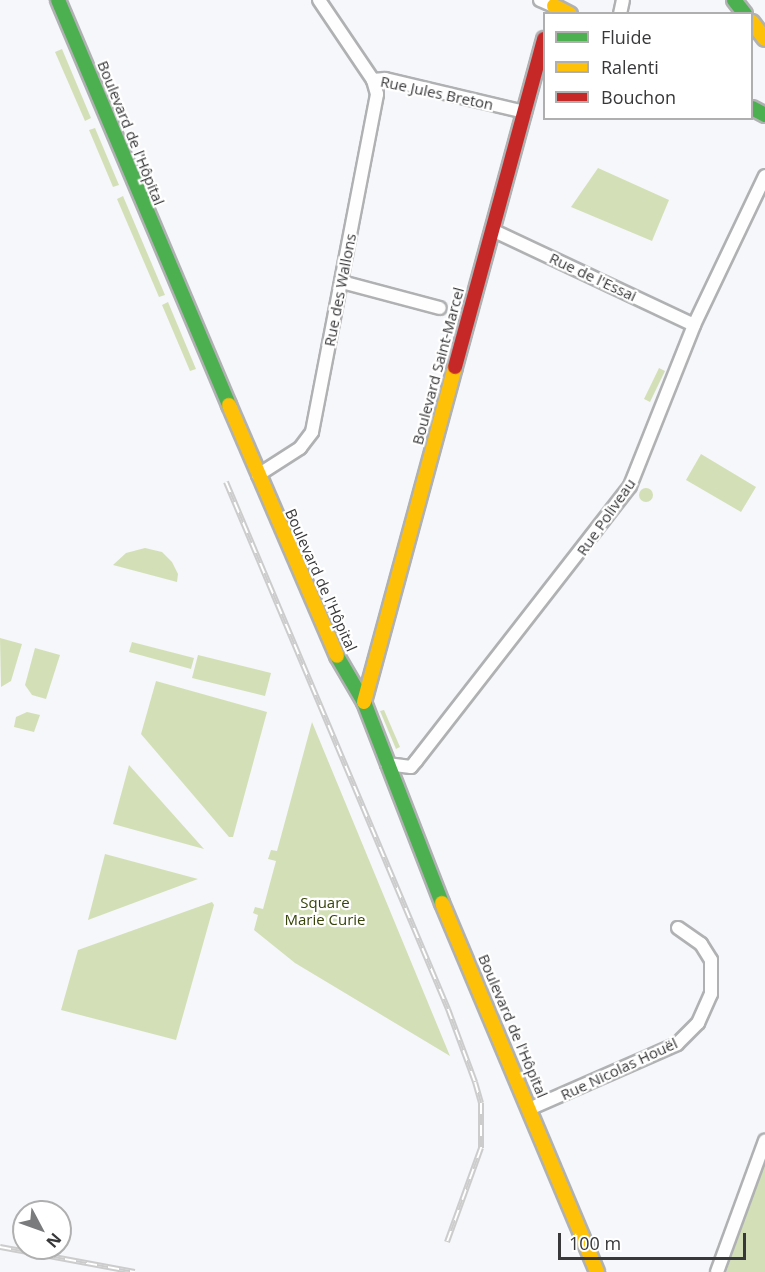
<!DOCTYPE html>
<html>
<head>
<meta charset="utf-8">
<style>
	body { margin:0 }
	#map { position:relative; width:765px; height:1272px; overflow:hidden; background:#f6f7fa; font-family:"Open Sans",sans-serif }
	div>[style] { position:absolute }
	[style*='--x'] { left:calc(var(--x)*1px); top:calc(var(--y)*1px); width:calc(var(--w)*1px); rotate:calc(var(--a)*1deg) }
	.green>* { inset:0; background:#d3e0b7 }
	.round { border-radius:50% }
	.roads { filter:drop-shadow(2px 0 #b0b1b3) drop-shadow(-2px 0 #b0b1b3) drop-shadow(0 2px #b0b1b3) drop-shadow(0 -2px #b0b1b3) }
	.street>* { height:12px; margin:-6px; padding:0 6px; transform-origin:6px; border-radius:6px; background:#fefefe }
	.fast>* { height:14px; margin:-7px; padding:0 7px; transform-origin:7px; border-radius:7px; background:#4caf50 }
	.slow>* { height:14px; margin:-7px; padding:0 7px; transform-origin:7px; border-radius:7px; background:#ffc107 }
	.jam>* { height:14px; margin:-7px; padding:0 7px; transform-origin:7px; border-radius:7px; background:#c62828 }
	.rail>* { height:6px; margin-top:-3px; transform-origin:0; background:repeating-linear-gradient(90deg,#fff 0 11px,#cccccd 0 22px); box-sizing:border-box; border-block:2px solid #cccccd }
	span { translate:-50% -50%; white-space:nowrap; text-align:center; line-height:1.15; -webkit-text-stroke:4.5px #fff; paint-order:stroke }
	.street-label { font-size:15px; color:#38383a }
	.park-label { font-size:15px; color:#364309 }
	.legend { position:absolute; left:543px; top:12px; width:210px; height:108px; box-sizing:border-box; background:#fff; border:2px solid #afafb0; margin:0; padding:8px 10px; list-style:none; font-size:18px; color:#38383a }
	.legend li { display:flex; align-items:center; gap:12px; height:30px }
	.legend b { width:30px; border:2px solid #afafb0 }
	.north { position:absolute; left:12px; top:1200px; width:60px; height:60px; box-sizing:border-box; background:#fff; border:2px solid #afafb0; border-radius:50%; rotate:131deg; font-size:16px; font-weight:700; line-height:24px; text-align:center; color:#38383a }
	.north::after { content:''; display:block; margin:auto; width:21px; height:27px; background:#7a7b7d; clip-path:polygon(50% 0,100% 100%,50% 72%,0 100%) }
	.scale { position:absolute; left:558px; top:1233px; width:188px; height:27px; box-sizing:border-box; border:3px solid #38383a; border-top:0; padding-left:8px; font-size:18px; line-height:21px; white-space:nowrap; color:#38383a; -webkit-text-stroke:4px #fff; paint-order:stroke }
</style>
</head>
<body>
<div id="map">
	<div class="green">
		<div style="clip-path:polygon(62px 49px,91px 118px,85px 121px,55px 52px)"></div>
		<div style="clip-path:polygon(95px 128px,119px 185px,113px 187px,89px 130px)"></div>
		<div style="clip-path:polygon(598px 168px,669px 200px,652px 241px,571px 207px)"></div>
		<div style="clip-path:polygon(123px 196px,165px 295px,159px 297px,117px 199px)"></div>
		<div style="clip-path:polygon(168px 302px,196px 369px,190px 371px,162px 305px)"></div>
		<div style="clip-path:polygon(659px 368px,665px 371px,650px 402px,644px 399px)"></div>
		<div style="clip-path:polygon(701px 454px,756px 487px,741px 512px,686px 480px)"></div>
		<div class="round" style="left:639px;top:488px;width:14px;height:14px"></div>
		<div style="clip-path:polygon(145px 548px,162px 552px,172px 562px,178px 574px,177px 582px,113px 565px,126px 553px)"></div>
		<div style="clip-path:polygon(0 638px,22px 644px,11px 681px,1px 687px)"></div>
		<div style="clip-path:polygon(132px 642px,194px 658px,191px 669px,129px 652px)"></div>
		<div style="clip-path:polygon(35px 648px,60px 655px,46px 699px,32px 695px,25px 685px)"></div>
		<div style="clip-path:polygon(198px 655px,271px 673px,265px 696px,192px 678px)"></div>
		<div style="clip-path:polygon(156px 681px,267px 712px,233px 837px,229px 837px,141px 734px)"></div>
		<div style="clip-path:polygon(384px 710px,400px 747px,396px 749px,380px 711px)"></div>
		<div style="clip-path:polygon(27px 712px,40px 715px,34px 732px,14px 727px,16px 717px)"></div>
		<div style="clip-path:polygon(312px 722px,450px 1056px,295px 963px,254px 930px,258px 915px,253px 913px,255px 907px,263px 909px,276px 861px,268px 859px,271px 850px,277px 851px)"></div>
		<div style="clip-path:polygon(129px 765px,204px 849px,113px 824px)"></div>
		<div style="clip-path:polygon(105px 854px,198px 879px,88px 920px)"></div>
		<div style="clip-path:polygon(212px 902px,214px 905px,176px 1040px,61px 1010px,78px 950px)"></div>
		<div style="clip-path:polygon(765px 1163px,765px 1272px,726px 1272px,757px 1185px)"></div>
	</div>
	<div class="roads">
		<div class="street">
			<div style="--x:319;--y:0;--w:97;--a:56"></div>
			<div style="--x:373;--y:80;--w:12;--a:-5"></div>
			<div style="--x:385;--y:79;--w:144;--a:13.3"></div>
			<div style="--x:540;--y:0;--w:15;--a:23"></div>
			<div style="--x:620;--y:14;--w:14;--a:-78"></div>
			<div style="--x:492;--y:230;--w:223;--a:25.2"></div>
			<div style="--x:342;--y:282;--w:101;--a:14.9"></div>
			<div style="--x:258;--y:475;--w:50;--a:-32.7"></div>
			<div style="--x:300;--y:448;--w:20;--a:-53"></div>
			<div style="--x:312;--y:432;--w:344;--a:-79.1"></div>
			<div style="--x:377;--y:94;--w:15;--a:-106"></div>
			<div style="--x:387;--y:764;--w:24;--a:7"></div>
			<div style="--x:411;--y:767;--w:8;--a:-50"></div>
			<div style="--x:416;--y:761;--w:348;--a:-52.1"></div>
			<div style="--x:630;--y:486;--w:173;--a:-68.3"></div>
			<div style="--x:694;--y:325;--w:165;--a:-64.5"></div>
			<div style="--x:529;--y:1109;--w:162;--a:-23.7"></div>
			<div style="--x:677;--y:1044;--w:30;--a:-45"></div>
			<div style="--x:698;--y:1023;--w:32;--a:-66"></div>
			<div style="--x:711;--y:994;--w:34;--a:-90"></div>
			<div style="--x:711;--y:960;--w:19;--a:-122"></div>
			<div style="--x:701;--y:944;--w:28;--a:-145"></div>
			<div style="--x:717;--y:1272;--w:140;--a:-69.9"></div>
		</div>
		<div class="fast">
			<div style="--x:58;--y:0;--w:440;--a:67.1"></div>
			<div style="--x:734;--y:0;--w:18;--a:52"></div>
			<div style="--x:752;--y:108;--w:15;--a:28"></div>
			<div style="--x:337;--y:656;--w:53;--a:59.6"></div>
			<div style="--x:364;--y:702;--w:216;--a:68.8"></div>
		</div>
		<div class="slow">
			<div style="--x:554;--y:6;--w:18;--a:27"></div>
			<div style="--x:752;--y:22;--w:21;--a:53"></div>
			<div style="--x:229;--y:405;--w:273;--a:66.7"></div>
			<div style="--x:364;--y:702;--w:347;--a:-74.8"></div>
			<div style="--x:442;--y:903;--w:400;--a:67.2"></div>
		</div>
		<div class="jam">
			<div style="--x:455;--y:367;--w:340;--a:-74.8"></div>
		</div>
	</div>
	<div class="rail">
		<div style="--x:226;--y:482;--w:572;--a:67.16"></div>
		<div style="--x:448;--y:1009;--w:78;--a:69.7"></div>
		<div style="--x:475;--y:1082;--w:22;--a:74"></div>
		<div style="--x:481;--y:1103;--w:45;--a:90"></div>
		<div style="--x:481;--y:1148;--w:100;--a:109.9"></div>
		<div style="--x:0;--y:1247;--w:137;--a:10.5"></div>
	</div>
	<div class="street-label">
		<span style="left:437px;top:93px;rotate:12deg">Rue Jules Breton</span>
		<span style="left:131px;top:133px;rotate:68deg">Boulevard de l'Hôpital</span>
		<span style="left:593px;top:277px;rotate:25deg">Rue de l'Essai</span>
		<span style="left:340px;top:290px;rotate:-79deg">Rue des Wallons</span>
		<span style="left:438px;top:366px;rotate:-75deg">Boulevard Saint-Marcel</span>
		<span style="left:606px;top:517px;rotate:-55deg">Rue Poliveau</span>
		<span style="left:321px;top:580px;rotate:66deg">Boulevard de l'Hôpital</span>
		<span style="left:513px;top:1026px;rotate:67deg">Boulevard de l'Hôpital</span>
		<span style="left:619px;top:1069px;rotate:-25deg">Rue Nicolas Houël</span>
	</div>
	<div class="park-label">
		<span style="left:325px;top:911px">Square<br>Marie Curie</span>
	</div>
	<ul class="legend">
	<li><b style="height:8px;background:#4caf50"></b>Fluide</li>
	<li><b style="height:8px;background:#ffc107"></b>Ralenti</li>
	<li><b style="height:8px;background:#c62828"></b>Bouchon</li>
	</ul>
	<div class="north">N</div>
	<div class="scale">100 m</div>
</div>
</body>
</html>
